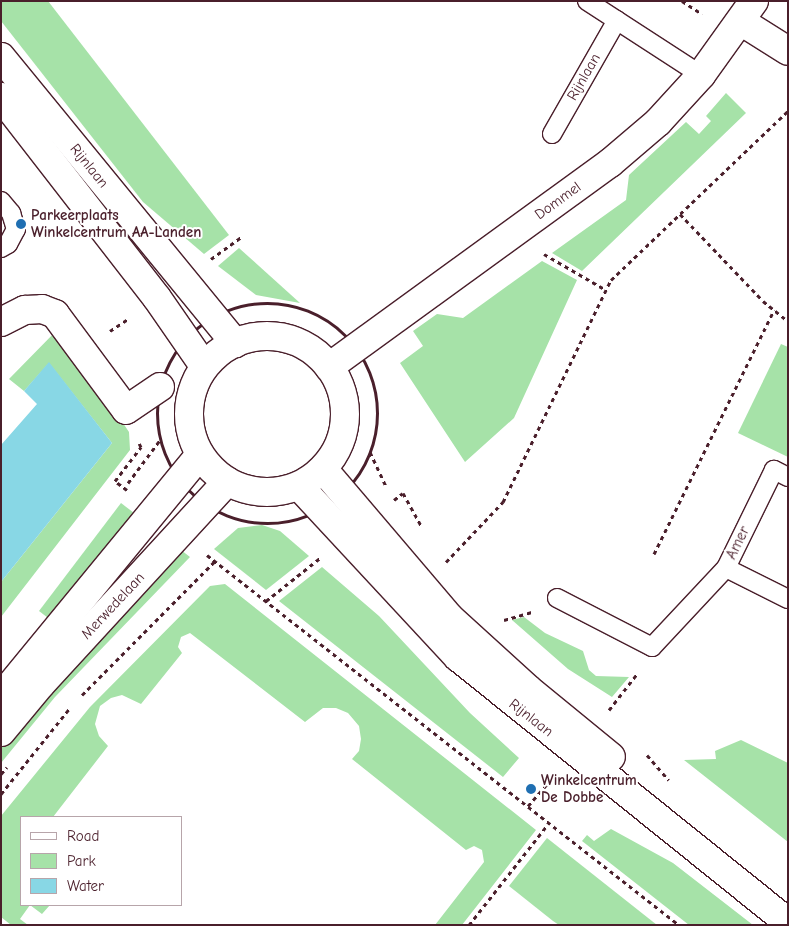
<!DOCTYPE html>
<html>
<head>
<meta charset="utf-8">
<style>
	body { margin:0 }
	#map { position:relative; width:789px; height:926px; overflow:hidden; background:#fff; font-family:"Comic Neue",sans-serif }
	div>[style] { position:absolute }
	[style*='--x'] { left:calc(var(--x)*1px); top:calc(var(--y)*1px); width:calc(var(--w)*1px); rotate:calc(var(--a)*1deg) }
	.green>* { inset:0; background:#a6e2a8 }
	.water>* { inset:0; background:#88d7e5 }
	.path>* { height:3px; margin-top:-1.5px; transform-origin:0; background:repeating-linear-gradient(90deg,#4a1f2b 0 4px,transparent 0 8px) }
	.path>.ring { margin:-1.5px; padding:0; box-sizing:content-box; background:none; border:3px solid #4a1f2b; border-radius:50% }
	.roads { filter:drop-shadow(1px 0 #4a1f2b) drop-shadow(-1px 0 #4a1f2b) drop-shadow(0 1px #4a1f2b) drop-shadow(0 -1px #4a1f2b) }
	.lane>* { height:18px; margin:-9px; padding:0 9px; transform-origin:9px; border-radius:9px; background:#fff }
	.street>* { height:28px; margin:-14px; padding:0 14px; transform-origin:14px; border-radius:14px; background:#fff }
	.secondary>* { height:28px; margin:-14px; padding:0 14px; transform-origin:14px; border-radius:14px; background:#fff }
	.secondary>.ring { margin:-14px; padding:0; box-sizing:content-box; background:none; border:28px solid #fff; border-radius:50% }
	.dots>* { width:14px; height:14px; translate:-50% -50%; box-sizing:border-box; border:2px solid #fff; border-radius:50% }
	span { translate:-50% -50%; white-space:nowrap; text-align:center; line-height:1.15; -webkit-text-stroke:4px #fff; paint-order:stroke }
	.street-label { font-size:15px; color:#4a1f2b }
	.poi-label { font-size:15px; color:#4a1f2b; font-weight:700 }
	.left { translate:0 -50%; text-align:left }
	.frame { position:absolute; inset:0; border:2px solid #4a1f2b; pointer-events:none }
	.legend { position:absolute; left:20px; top:816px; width:162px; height:90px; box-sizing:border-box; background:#fff; border:1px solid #b7a5aa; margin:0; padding:6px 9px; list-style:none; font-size:15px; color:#4a1f2b }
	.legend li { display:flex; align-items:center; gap:10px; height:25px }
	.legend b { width:25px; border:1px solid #b7a5aa }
</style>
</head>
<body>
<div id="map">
	<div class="green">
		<div style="clip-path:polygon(1px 1px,48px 1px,229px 235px,204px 254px,143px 202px,1px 21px)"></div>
		<div style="clip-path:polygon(726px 93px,746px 113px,582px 271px,552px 253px,626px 200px,629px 175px,686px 122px,699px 134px,711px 121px,706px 116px)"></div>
		<div style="clip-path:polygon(239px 248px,300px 303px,256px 295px,218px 266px)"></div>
		<div style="clip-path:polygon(542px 261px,577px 280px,514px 418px,465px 462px,400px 363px,423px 346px,413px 331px,437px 314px,463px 318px)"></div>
		<div style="clip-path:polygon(59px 328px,129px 432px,130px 450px,1px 617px,1px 582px,112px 443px,49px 363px,24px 391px,9px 379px)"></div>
		<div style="clip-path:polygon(781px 344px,788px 347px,788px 457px,738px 433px)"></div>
		<div style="clip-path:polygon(121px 503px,134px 513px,52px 621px,39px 611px)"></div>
		<div style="clip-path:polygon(262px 525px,280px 531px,309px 556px,266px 590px,214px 549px,238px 528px)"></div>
		<div style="clip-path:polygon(181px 550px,190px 557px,55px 697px,1px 763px,1px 743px)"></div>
		<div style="clip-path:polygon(322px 567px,379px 616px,470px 713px,519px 758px,503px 777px,279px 601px)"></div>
		<div style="clip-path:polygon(225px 584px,536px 830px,462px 925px,435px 925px,484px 862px,482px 850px,474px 846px,466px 850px,352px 759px,359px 751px,361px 739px,359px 726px,348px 713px,336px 708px,323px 708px,305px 722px,190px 633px,181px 637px,178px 647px,182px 653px,141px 704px,122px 695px,111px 698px,100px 706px,95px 724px,99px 736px,108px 746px,53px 817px,21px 817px,21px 905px,50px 905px,42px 914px,30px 905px,20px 919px,28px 925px,11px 925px,1px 917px,1px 816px,90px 707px,210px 586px)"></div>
		<div style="clip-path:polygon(524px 617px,545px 633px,583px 651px,589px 670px,596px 676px,629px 677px,612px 697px,568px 669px,512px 620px)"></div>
		<div style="clip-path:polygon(741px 740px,788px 763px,788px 842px,684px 760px,716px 759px,715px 751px)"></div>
		<div style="clip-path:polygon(611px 829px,673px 863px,753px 925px,689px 925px,582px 841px,587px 835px,594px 841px)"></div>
		<div style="clip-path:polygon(547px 838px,657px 925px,559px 925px,553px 921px,509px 886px)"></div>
	</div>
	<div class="water">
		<div style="clip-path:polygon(49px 362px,112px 443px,1px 582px,1px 445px,37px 404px,24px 391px)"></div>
	</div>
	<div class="path">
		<div style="--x:682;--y:1;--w:24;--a:33"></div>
		<div style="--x:680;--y:214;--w:120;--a:46.3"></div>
		<div style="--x:763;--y:301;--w:32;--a:39"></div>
		<div style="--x:544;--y:254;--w:72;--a:30.1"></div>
		<div style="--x:211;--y:259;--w:37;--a:-36"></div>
		<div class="ring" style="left:157px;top:303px;width:217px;height:217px"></div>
		<div style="--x:110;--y:331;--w:23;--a:-34"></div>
		<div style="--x:370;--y:452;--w:38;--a:65"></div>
		<div style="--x:128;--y:483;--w:54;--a:-53.3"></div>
		<div style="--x:127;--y:490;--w:15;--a:-143"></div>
		<div style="--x:115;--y:481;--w:43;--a:-52.6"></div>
		<div style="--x:141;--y:447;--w:4;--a:-117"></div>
		<div style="--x:394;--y:500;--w:11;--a:-38"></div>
		<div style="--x:403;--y:493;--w:38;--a:61"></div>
		<div style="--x:654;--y:554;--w:272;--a:-63.8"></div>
		<div style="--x:207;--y:555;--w:600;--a:38.09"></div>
		<div style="--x:446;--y:562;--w:83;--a:-46.5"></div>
		<div style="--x:503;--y:502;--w:247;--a:-64.1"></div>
		<div style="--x:611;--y:280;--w:245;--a:-43.7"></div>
		<div style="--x:266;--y:601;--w:69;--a:-38.5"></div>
		<div style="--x:504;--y:620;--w:29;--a:-16"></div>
		<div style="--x:82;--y:695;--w:189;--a:-45.2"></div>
		<div style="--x:609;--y:710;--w:46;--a:-52.1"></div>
		<div style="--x:647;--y:755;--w:33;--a:49"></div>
		<div style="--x:1;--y:774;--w:9;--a:-49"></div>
		<div style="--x:1;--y:794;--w:109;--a:-51.3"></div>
		<div style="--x:528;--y:806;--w:37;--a:-49"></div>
		<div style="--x:469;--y:925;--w:130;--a:-51.9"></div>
	</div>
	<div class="roads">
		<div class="lane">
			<div style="--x:587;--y:1;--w:136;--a:33"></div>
			<div style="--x:552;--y:134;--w:131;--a:-60.3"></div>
			<div style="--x:1;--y:201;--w:16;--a:50"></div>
			<div style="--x:11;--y:213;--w:17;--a:73"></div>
			<div style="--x:16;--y:229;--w:17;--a:118"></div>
			<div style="--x:8;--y:244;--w:8;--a:150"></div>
			<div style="--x:788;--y:477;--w:16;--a:-153"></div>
			<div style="--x:774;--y:470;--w:109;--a:116.1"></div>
			<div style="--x:726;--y:568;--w:69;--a:26.6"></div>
			<div style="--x:557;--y:598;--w:107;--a:27.3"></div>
			<div style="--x:652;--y:647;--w:108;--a:-46.9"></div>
		</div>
		<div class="street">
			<div style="--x:742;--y:22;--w:54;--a:32.2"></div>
			<div style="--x:1;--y:322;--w:27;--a:-27"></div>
			<div style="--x:25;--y:310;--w:17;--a:-3"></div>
			<div style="--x:42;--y:309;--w:14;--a:21"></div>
			<div style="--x:55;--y:314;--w:119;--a:53.5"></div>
			<div style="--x:126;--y:410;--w:41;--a:-34.1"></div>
			<div style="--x:329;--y:367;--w:347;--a:-36"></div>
			<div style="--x:610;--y:163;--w:63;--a:-40.5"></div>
			<div style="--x:658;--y:122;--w:64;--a:-47.5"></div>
			<div style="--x:701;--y:75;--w:91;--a:-54.4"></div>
		</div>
		<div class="secondary">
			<div style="--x:1;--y:57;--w:370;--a:50.7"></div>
			<div style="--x:1;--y:97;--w:254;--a:52.2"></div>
			<div style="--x:157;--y:298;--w:83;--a:55.3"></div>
			<div class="ring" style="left:189px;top:336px;width:128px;height:128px"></div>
			<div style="--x:323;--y:469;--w:194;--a:49.6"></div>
			<div style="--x:449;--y:617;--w:107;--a:42.3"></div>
			<div style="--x:528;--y:689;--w:107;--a:39.3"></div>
			<div style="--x:299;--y:486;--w:233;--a:47.1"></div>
			<div style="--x:458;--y:657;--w:423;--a:38.8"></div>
			<div style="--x:1;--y:697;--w:313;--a:-50.6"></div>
			<div style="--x:1;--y:732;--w:62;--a:-50.2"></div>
			<div style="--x:41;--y:684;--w:275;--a:-47.4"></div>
		</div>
	</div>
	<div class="dots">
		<div style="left:21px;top:224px;background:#1f6fb2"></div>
		<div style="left:531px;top:789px;background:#1f6fb2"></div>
	</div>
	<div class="street-label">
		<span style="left:584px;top:77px;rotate:-60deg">Rijnlaan</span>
		<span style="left:89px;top:166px;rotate:51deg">Rijnlaan</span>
		<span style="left:558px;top:201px;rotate:-36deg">Dommel</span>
		<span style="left:738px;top:543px;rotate:-64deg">Amer</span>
		<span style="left:113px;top:606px;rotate:-47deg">Merwedelaan</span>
		<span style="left:531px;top:718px;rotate:38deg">Rijnlaan</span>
	</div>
	<div class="poi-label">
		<span class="left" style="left:31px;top:224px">Parkeerplaats<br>Winkelcentrum AA-Landen</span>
		<span class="left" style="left:541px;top:789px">Winkelcentrum<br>De Dobbe</span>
	</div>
	<div class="frame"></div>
	<ul class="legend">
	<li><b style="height:6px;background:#fff"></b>Road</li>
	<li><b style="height:14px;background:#a6e2a8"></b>Park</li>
	<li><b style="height:14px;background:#88d7e5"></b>Water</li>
	</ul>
</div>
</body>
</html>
